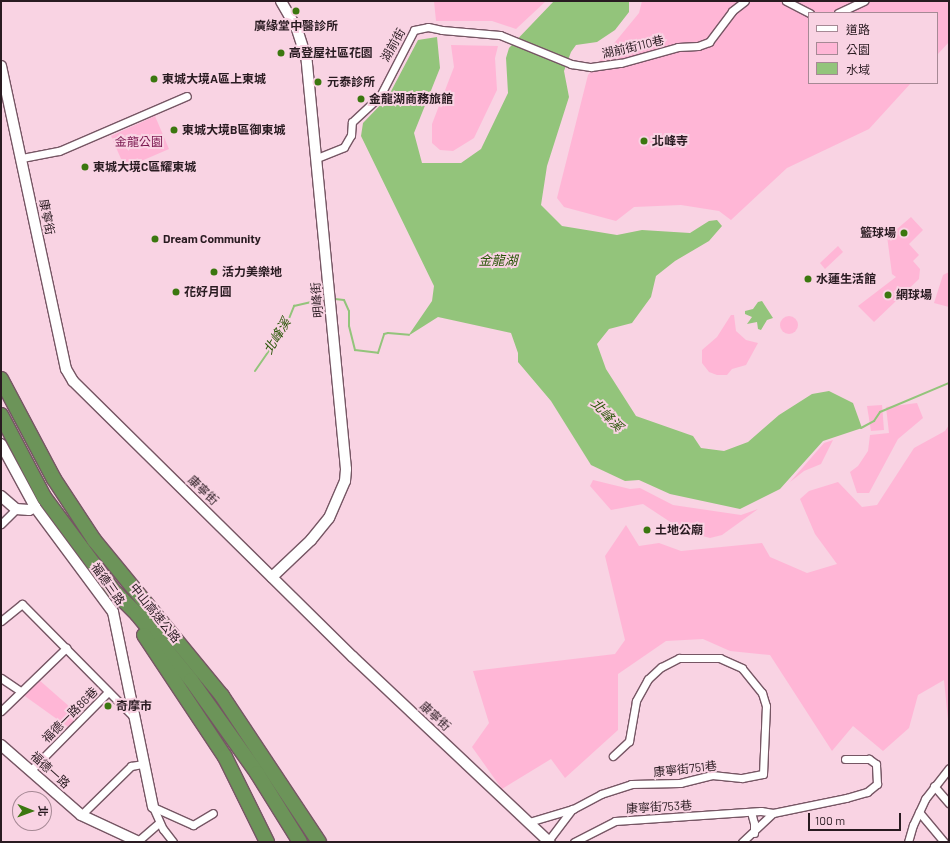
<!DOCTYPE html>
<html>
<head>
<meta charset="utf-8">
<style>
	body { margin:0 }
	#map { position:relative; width:950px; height:843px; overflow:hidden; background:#f9d3e3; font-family:Barlow,"Noto Sans TC",sans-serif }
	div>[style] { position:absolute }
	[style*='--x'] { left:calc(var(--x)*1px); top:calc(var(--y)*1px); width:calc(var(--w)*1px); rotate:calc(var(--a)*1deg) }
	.green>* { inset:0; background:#ffb6d6 }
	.round { border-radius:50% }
	.water>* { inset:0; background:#93c47b }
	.stream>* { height:2px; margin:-1px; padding:0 1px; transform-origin:1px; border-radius:1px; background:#93c47b }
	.roads { filter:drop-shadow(1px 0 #765664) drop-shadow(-1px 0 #765664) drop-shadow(0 1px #765664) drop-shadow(0 -1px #765664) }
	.street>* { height:7px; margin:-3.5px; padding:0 3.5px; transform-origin:3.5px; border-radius:3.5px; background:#fff }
	.secondary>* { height:10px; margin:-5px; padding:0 5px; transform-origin:5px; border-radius:5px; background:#fff }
	.highway>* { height:14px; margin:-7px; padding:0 7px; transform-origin:7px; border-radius:7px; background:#6c9459 }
	.dots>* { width:11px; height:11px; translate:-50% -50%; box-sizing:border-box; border:2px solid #f9d3e3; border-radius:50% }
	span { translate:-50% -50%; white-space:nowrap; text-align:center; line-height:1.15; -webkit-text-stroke:4px #f9d3e3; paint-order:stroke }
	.poi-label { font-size:12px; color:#291b21; font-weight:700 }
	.left { translate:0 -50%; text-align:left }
	.right { translate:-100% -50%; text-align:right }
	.street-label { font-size:12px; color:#291b21 }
	.park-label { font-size:12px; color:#78154d }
	.water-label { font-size:13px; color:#2a5609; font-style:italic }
	.frame { position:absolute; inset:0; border:2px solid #291b21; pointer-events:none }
	.legend { position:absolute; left:808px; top:12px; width:130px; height:72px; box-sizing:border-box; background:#f9d3e3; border:1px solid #a68995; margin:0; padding:5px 7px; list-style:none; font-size:12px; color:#291b21 }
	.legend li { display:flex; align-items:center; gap:8px; height:20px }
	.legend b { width:20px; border:1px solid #a68995 }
	.north { position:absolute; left:12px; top:791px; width:40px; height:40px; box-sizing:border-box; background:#f9d3e3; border:1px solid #a68995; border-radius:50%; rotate:91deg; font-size:11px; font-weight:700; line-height:16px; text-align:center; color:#291b21 }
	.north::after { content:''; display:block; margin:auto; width:14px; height:18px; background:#3b770f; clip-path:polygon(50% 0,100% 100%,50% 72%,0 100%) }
	.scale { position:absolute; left:808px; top:813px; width:93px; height:18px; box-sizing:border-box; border:2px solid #291b21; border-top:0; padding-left:5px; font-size:12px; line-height:14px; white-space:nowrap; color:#291b21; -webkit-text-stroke:3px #f9d3e3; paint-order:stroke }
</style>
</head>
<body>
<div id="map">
	<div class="green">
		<div style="clip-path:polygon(434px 1px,546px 1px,516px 29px,492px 21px,436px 21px)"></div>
		<div style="clip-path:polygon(642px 1px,949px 1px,949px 42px,937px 55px,937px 13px,809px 13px,809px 83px,911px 83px,869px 129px,787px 168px,731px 220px,719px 211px,681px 205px,634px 207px,616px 221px,564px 207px,557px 198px,588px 75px,639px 13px)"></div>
		<div style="clip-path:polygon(451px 45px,498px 46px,495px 58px,497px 90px,474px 138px,453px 151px,440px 150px,432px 143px,432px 124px,454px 67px)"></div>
		<div style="clip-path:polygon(155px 116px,169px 149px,125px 168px,111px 136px)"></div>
		<div style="clip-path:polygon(911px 217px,923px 230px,909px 244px,919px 255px,913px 261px,920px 269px,919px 279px,874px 322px,858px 306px,896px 277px,892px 274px,887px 236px,889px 229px,894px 225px,897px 229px)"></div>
		<div style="clip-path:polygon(838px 246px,843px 252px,825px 269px,820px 263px)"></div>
		<div style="clip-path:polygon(949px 272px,949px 307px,934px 303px,943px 275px)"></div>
		<div style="clip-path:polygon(731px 315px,734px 315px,736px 331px,746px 340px,758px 343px,746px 365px,732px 369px,727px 375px,717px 375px,709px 372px,702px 363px,702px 350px,717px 337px)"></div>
		<div class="round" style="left:780px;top:316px;width:18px;height:18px"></div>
		<div style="clip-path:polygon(917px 403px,923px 418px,898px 439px,869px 493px,857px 493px,850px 472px,858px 466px,868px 451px,870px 435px,889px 433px,886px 407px)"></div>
		<div style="clip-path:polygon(882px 405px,884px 430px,871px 431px,867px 406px)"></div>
		<div style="clip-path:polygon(949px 425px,949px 730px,944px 680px,918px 695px,909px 728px,883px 751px,853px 726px,832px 751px,770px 655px,730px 651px,703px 639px,666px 641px,618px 674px,618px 730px,565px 778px,551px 759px,502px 789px,472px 747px,489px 723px,473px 671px,615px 654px,625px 640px,605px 556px,626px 525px,639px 546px,659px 543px,681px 551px,762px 543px,770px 557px,807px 573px,837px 564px,815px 534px,800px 499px,809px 491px,838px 482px,862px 507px,877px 505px,914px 448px,945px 431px)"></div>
		<div style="clip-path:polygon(833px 440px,821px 464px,804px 471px,790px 482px,824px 443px)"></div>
		<div style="clip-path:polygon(593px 480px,630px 489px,640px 488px,673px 505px,741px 515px,758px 509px,722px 535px,710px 538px,684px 531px,643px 504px,611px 510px,590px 486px)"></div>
		<div style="clip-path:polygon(38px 679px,79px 715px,68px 727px,22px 694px)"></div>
	</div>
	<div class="water">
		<div style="clip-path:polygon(554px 1px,629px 1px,629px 12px,615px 30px,597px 42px,576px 45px,571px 52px,564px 71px,569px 97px,547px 166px,541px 205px,562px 226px,617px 235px,642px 230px,690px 233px,709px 221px,717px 220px,722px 226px,709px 241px,675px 261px,656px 276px,651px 297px,632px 323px,609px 329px,597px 344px,606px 369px,636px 416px,693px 436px,701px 448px,724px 451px,748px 442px,779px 415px,812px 394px,829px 391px,853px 403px,862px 428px,823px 441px,780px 489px,740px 509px,670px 494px,639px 480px,625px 481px,591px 465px,551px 401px,518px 362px,518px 353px,511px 333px,438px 317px,408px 336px,432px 301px,434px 286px,361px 136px,363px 123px,388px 97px,418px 40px,437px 37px,440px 68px,414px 133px,422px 163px,461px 163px,481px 149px,508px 93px,506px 58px,509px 48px)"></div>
		<div style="clip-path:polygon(762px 301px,773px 318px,767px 320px,761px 330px,758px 329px,757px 322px,747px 324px,752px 317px,745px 314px,745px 311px,753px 309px,758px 302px)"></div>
	</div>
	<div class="stream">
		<div style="--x:335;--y:299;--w:9;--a:6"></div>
		<div style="--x:344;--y:300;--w:12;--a:66"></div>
		<div style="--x:349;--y:311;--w:15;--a:90"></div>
		<div style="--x:349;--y:326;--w:25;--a:76"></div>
		<div style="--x:355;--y:350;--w:23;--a:7"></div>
		<div style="--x:378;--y:353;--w:20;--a:-72"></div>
		<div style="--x:384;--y:334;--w:4;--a:-14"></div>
		<div style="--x:388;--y:333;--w:21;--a:5"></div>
		<div style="--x:255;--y:371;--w:55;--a:-55.4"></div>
		<div style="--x:286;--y:326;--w:22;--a:-68"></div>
		<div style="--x:294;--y:306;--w:31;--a:-13"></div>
		<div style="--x:861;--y:428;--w:15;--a:-28"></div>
		<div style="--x:874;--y:421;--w:11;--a:-56"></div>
		<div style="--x:880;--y:412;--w:75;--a:-22.8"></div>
	</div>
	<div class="roads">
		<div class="street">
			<div style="--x:786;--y:1;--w:27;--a:27"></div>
			<div style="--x:838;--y:13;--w:29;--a:-25"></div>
			<div style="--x:22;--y:158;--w:38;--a:-11"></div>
			<div style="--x:59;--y:151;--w:139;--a:-23.3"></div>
			<div style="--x:317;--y:158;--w:29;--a:-22"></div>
			<div style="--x:344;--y:147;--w:14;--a:-60"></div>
			<div style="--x:351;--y:135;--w:13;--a:-86"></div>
			<div style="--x:352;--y:122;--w:38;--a:-43"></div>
			<div style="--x:380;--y:96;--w:74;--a:-62.7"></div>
			<div style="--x:414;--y:30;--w:14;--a:-12"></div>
			<div style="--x:428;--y:27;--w:14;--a:12"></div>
			<div style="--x:442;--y:30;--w:58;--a:4.9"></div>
			<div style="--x:500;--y:35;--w:77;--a:22.2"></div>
			<div style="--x:571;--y:64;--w:20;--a:9"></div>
			<div style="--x:591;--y:67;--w:30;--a:-8"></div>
			<div style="--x:621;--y:63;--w:59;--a:-15.7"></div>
			<div style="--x:678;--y:47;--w:20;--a:-3"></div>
			<div style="--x:698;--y:46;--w:12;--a:-20"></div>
			<div style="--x:709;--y:42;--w:39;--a:-53"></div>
			<div style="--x:732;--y:11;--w:16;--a:-38"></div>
			<div style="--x:1;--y:524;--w:21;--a:-45"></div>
			<div style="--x:1;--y:621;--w:27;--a:-39"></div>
			<div style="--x:22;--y:604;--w:161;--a:45.3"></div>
			<div style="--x:1;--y:678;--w:23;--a:34"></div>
			<div style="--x:1;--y:711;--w:91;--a:-44.1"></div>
			<div style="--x:31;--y:770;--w:110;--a:-45.4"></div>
			<div style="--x:934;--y:786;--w:23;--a:49"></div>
			<div style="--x:153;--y:807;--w:44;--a:24.2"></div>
			<div style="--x:193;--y:825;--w:23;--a:-31"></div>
			<div style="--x:153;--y:807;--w:24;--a:66"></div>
			<div style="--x:163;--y:829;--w:16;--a:52"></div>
			<div style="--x:751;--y:812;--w:11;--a:75"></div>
			<div style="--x:754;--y:823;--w:10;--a:90"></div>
			<div style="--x:919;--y:812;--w:39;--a:50"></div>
			<div style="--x:81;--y:815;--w:70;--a:-44.4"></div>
			<div style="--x:131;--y:766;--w:11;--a:-10"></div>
			<div style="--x:529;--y:822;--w:46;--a:-16.5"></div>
			<div style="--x:573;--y:809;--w:32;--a:-28"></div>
			<div style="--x:601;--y:794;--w:32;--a:-18"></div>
			<div style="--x:631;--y:784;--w:49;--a:-1.2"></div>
			<div style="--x:680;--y:783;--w:33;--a:-14"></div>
			<div style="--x:712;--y:775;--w:30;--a:6"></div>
			<div style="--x:742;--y:778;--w:21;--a:-11"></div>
			<div style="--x:763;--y:774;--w:68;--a:-87.5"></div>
			<div style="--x:766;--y:706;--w:14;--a:-107"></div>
			<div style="--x:762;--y:693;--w:32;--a:-129"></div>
			<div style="--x:742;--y:668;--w:24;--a:-156"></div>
			<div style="--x:720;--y:658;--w:41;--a:180"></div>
			<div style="--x:679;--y:658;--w:20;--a:153"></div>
			<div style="--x:661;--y:667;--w:18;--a:137"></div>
			<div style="--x:648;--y:679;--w:25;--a:119"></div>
			<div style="--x:636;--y:701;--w:41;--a:99.9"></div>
			<div style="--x:629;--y:741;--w:22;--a:137"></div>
			<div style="--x:138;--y:841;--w:28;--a:-41"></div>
			<div style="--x:548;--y:841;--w:40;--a:-53"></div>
			<div style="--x:574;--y:842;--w:46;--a:-27.1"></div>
			<div style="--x:615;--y:821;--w:146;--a:-3.9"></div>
			<div style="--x:761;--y:811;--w:12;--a:9"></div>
			<div style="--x:773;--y:813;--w:75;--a:-11.6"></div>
			<div style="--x:846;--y:798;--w:22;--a:-16"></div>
			<div style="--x:867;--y:792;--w:13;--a:-39"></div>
			<div style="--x:877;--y:784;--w:20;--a:-93"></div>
			<div style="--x:876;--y:764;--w:9;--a:-144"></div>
			<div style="--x:869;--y:759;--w:24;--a:180"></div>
			<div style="--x:742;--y:842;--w:42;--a:-43.1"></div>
			<div style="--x:908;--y:842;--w:18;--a:-74"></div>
			<div style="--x:913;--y:825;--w:29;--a:-65"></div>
			<div style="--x:925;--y:799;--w:39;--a:-52"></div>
		</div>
		<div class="secondary">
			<div style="--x:1;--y:66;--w:310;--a:77.9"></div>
			<div style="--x:66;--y:369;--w:14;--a:60"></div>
			<div style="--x:73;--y:381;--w:393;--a:44.6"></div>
			<div style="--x:353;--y:657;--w:270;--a:43.3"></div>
			<div style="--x:1;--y:444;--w:72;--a:61.6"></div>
			<div style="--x:35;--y:507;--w:131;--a:53.4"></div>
			<div style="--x:113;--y:612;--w:199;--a:78.4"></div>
			<div style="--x:1;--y:496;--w:20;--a:41"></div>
			<div style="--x:16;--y:509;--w:13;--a:4"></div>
			<div style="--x:29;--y:510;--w:7;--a:-27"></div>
			<div style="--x:272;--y:577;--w:54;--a:-43.5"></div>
			<div style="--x:311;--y:540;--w:28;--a:-51"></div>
			<div style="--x:329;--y:518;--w:40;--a:-66.6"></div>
			<div style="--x:345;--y:481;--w:12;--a:-85"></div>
			<div style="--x:346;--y:469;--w:414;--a:-95.5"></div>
			<div style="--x:306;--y:57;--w:29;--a:-108"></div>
			<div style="--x:297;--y:29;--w:32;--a:-120"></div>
			<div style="--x:1;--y:745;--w:106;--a:41.2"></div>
			<div style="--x:81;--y:815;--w:64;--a:25"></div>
		</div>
		<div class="highway">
			<div style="--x:1;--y:379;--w:113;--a:62.1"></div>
			<div style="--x:54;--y:479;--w:73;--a:56.7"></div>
			<div style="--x:94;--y:540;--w:202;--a:50.6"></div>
			<div style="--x:222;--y:696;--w:175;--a:56.4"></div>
			<div style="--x:1;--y:415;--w:93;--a:62.3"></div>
			<div style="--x:44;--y:497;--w:116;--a:53.4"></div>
			<div style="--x:113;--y:590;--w:34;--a:45"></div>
			<div style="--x:137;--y:614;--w:85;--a:50.7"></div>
			<div style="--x:191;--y:680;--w:114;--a:54.6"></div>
			<div style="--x:257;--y:773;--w:81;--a:58.1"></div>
			<div style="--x:144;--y:635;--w:146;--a:56.4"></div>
			<div style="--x:225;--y:757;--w:95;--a:63.7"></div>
		</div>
	</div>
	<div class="dots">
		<div style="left:296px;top:11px;background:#3b770f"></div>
		<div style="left:281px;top:53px;background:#3b770f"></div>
		<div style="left:154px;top:79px;background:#3b770f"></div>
		<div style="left:318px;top:82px;background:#3b770f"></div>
		<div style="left:361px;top:99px;background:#3b770f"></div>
		<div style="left:174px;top:130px;background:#3b770f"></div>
		<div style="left:644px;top:141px;background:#3b770f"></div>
		<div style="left:85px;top:167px;background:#3b770f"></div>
		<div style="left:904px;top:233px;background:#3b770f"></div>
		<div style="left:155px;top:239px;background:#3b770f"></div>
		<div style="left:214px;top:272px;background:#3b770f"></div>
		<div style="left:808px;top:279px;background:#3b770f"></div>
		<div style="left:176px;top:292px;background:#3b770f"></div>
		<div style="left:888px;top:295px;background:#3b770f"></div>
		<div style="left:647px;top:530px;background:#3b770f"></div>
		<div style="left:108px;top:706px;background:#3b770f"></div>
	</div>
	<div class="poi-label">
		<span style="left:296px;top:26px">廣緣堂中醫診所</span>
		<span class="left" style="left:289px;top:53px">高登屋社區花園</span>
		<span class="left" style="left:162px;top:79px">東城大境A區上東城</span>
		<span class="left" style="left:327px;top:82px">元泰診所</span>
		<span class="left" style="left:369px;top:99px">金龍湖商務旅館</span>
		<span class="left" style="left:182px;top:130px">東城大境B區御東城</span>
		<span class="left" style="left:652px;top:141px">北峰寺</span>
		<span class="left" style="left:93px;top:167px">東城大境C區耀東城</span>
		<span class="right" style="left:896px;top:233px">籃球場</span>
		<span class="left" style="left:163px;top:239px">Dream Community</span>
		<span class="left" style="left:222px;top:272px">活力美樂地</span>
		<span class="left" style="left:816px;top:279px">水蓮生活館</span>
		<span class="left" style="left:184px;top:292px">花好月圓</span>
		<span class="left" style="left:896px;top:295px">網球場</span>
		<span class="left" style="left:655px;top:530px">土地公廟</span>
		<span class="left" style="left:116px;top:706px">奇摩市</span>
	</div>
	<div class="street-label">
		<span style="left:393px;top:45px;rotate:-60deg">湖前街</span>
		<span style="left:633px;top:47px;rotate:-13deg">湖前街110巷</span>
		<span style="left:47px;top:217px;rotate:79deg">康寧街</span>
		<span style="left:317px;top:300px;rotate:-95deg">明峰街</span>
		<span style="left:203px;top:490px;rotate:44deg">康寧街</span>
		<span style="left:108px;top:584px;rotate:55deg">福德三路</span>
		<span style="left:155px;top:613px;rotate:51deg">中山高速公路</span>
		<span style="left:70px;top:715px;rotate:-45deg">福德一路86巷</span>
		<span style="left:435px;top:716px;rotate:43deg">康寧街</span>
		<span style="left:685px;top:769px;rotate:-6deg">康寧街751巷</span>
		<span style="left:50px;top:770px;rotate:42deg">福德一路</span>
		<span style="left:659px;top:807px;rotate:-3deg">康寧街753巷</span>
	</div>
	<div class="park-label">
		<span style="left:139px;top:142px">金龍公園</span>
	</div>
	<div class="water-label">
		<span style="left:498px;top:260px">金龍湖</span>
		<span style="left:277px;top:336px;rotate:-59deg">北峰溪</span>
		<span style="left:607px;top:415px;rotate:46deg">北峰溪</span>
	</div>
	<div class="frame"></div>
	<ul class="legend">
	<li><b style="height:5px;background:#fff"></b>道路</li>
	<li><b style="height:11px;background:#ffb6d6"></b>公園</li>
	<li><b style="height:11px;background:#93c47b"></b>水域</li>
	</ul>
	<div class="north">北</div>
	<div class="scale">100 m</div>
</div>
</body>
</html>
